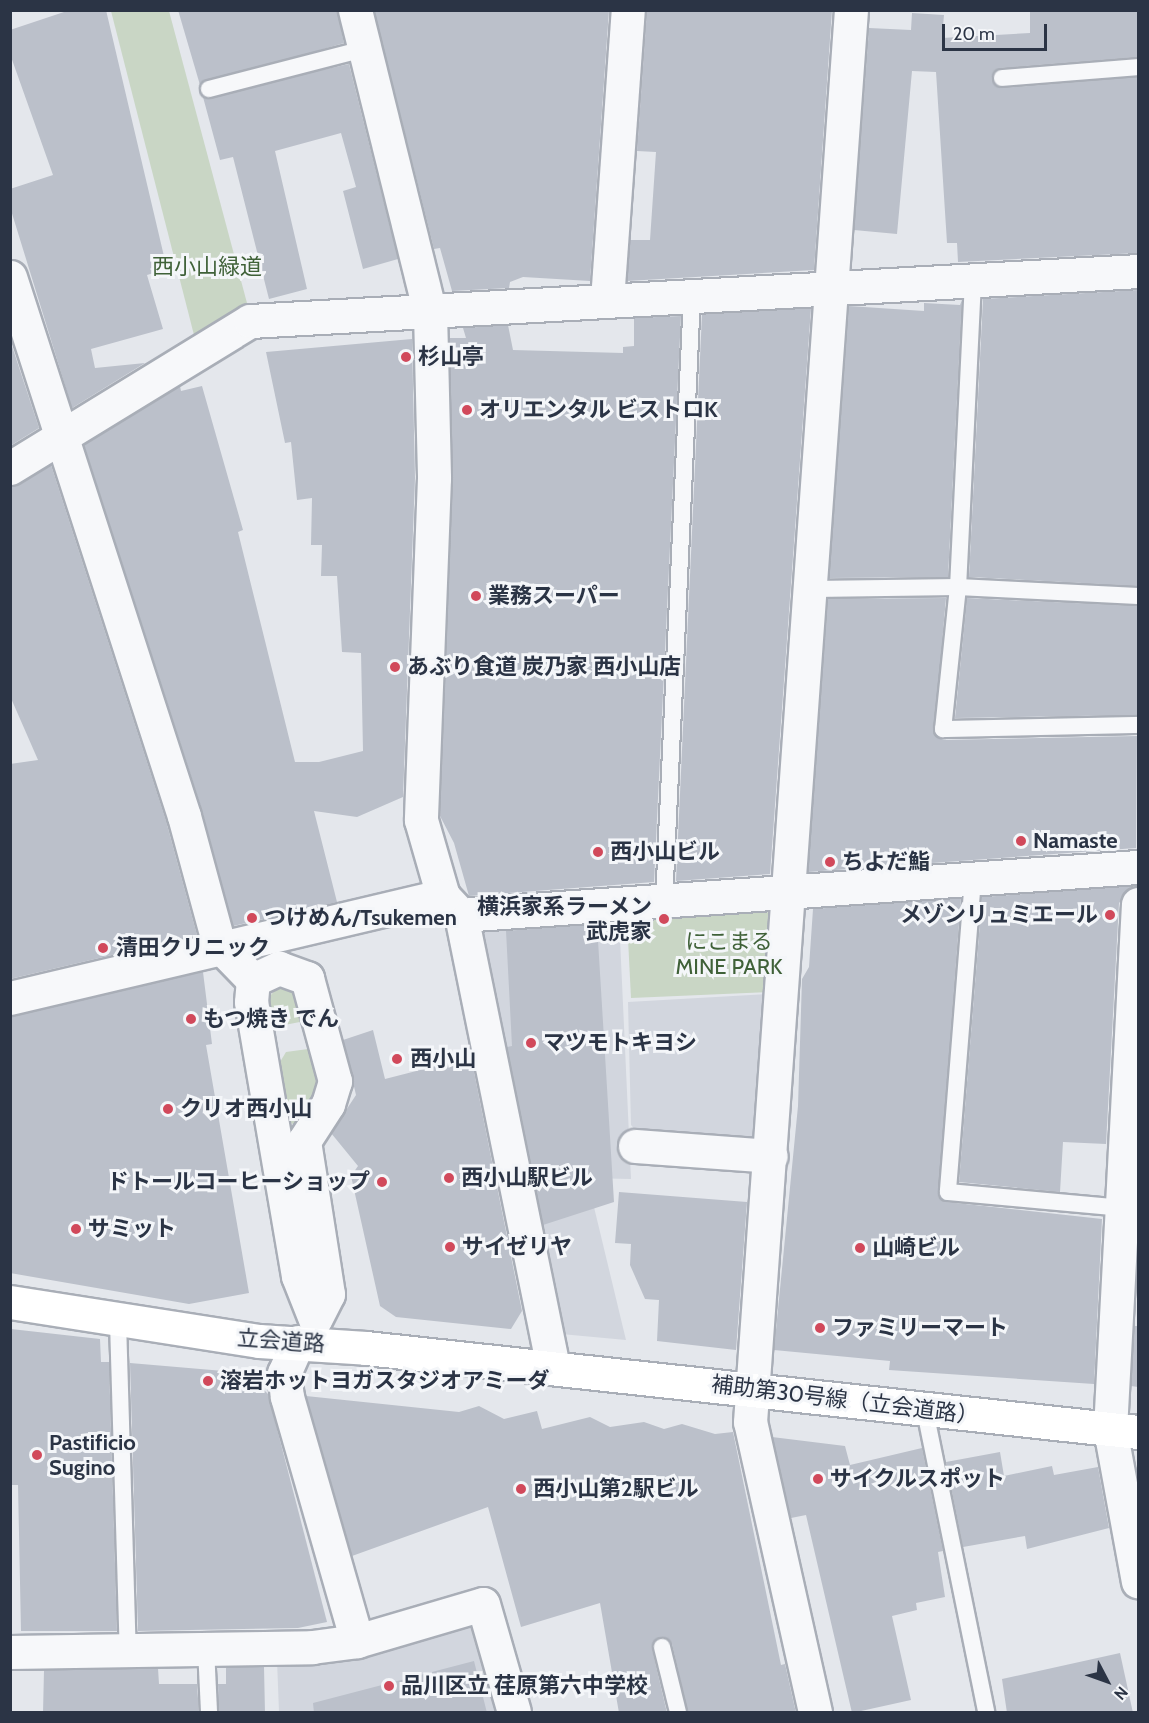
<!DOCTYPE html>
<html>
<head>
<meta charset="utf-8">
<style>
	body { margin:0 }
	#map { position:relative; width:1149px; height:1723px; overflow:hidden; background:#e4e7ec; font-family:Cabin,"Noto Sans JP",sans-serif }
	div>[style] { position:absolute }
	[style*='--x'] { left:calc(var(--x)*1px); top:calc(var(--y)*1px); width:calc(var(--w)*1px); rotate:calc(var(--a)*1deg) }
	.built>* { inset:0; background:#d2d6de }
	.green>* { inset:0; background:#c9d6c5 }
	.building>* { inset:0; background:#bbc0ca }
	.roads { filter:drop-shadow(2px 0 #a9aeb7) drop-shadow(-2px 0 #a9aeb7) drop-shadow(0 2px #a9aeb7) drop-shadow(0 -2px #a9aeb7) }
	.lane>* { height:16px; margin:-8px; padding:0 8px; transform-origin:8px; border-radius:8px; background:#f7f8fa }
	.street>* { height:33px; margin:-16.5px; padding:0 16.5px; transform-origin:16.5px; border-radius:16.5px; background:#f7f8fa }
	.secondary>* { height:33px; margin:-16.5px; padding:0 16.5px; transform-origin:16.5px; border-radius:16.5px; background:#fff }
	.dots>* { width:16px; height:16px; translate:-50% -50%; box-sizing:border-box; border:3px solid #f4f6f9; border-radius:50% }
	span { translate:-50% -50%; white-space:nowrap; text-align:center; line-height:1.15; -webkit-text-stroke:6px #f4f6f9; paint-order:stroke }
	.park-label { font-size:22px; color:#3f6138 }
	.poi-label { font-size:22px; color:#2b3445; font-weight:700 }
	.left { translate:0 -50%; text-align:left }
	.right { translate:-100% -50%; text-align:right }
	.street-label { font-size:22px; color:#2b3445 }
	.frame { position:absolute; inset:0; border:12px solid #2b3445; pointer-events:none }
	.north { position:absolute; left:1077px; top:1651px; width:60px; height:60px; -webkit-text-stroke:4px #f4f6f9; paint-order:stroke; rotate:131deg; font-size:16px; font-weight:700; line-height:24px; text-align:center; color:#2b3445 }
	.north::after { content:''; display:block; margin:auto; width:21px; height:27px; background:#2b3445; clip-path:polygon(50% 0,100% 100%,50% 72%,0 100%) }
	.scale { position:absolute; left:942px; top:24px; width:105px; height:27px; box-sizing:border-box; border:3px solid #2b3445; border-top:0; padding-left:8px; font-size:18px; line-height:21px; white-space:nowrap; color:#2b3445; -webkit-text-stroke:4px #f4f6f9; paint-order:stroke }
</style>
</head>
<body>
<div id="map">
	<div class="built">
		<div style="clip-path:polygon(619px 917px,631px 1179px,587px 1178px,626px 1340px,561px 1334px,510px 1121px,503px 1026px,477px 925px)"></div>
		<div style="clip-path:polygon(769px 994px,759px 1146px,643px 1139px,631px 1125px,628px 1002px)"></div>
		<div style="clip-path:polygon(464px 1621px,486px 1636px,507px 1712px,279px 1712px,277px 1660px)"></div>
	</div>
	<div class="green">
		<div style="clip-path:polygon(111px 11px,169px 11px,247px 303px,194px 335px)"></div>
		<div style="clip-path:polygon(774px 912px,769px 992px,631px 998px,627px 919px)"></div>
		<div style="clip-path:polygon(280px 984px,293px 985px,305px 1021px,269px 1028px,265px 1002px)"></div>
		<div style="clip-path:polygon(308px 1049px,323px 1082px,299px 1126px,287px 1122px,277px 1067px,286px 1052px)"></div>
	</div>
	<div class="building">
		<div style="clip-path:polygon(70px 10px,106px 10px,167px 269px,147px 275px,163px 329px,91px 349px,95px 368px,145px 363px,72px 408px,10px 207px,10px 189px,53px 175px,10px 54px,10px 30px)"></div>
		<div style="clip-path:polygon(178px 10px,337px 10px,344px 43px,200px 85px)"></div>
		<div style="clip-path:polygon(374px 10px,609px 10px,590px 281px,523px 277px,510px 282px,509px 288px,452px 291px,440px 248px,434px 249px)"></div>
		<div style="clip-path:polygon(647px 10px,832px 10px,814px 270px,627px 281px,630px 240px,650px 240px,656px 152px,637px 151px)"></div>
		<div style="clip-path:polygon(1138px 10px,1138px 57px,1001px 68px,992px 78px,1003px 88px,1138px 77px,1138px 253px,958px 262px,957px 243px,947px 243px,936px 72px,912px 71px,897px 234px,854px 230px,869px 28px,911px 30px,912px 13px,944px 15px,942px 38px,1030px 33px,1030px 11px)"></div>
		<div style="clip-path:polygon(349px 64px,398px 259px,363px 269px,343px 191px,356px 187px,341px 133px,275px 151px,307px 289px,269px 299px,233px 157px,220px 160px,203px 97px)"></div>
		<div style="clip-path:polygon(1138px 290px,1138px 586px,969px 577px,983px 299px)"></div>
		<div style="clip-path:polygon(962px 300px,948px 577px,829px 578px,849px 306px,924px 311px,924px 303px,960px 305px)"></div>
		<div style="clip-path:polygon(811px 308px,770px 874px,676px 881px,702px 314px)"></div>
		<div style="clip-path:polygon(681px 316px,654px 882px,469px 896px,454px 843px,440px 816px,453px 479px,449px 338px,466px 338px,463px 328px,508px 325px,513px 350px,623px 353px,623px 347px,634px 346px,634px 318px)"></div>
		<div style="clip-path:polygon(412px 339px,415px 478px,403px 797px,357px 817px,314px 811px,337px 902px,233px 926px,202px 810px,84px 445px,180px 386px,181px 391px,202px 386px,243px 530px,238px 532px,295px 762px,319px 762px,363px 751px,361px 653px,342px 652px,337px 576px,321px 576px,322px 545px,311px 545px,312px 498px,297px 500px,291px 442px,285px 443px,266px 352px)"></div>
		<div style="clip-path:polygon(10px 340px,39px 428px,10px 446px)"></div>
		<div style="clip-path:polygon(51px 465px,166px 821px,197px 935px,10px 979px,10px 764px,38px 760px,10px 696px,10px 487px)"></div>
		<div style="clip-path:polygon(946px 598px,934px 734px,943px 740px,1137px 736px,1136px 848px,808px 872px,828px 599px)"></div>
		<div style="clip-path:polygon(967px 598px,1138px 606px,1138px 715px,955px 718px)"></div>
		<div style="clip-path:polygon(1134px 886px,1119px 903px,1106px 1144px,1063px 1142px,1060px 1192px,959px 1182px,982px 897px)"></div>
		<div style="clip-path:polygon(961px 898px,938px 1196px,947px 1202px,1102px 1219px,1094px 1384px,889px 1370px,890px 1361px,774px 1350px,798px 1106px,802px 979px,809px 967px,813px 909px)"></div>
		<div style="clip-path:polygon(597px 924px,614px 1202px,543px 1225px,507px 1047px,512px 1046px,506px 931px)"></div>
		<div style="clip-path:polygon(203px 972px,212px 1044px,206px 1045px,249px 1293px,189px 1304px,10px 1273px,10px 1016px)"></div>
		<div style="clip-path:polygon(373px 1030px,385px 1079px,471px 1057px,522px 1311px,511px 1329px,396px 1317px,380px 1306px,351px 1176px,358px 1166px,331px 1133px,356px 1095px,343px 1040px)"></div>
		<div style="clip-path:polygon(619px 1192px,747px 1202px,736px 1350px,657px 1341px,659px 1300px,645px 1299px,630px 1265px,631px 1244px,615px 1243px)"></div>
		<div style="clip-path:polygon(1134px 1326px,1138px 1326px,1138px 1387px,1131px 1386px)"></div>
		<div style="clip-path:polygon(11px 1329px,100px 1339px,101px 1362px,109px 1362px,117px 1631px,21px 1631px,18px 1485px,11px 1485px)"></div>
		<div style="clip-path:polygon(130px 1363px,247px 1373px,268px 1394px,327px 1622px,298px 1628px,138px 1631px)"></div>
		<div style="clip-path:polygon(306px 1396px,459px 1412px,479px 1406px,504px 1419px,537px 1411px,542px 1429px,590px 1417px,610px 1427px,644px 1422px,664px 1429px,682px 1424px,715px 1434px,733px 1432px,781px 1665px,785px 1664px,796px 1713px,688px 1713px,672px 1644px,660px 1637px,652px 1649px,667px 1713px,619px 1713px,600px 1603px,521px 1627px,488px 1507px,352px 1556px)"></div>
		<div style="clip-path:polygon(772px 1437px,845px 1446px,850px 1465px,922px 1448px,943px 1551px,938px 1552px,945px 1597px,916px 1603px,917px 1610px,892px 1616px,911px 1700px,852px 1713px,806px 1515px,791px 1518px)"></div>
		<div style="clip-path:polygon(1000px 1452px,1004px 1476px,1052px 1466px,1054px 1475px,1098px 1467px,1109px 1528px,1027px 1549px,1025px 1536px,963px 1547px,946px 1462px)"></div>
		<div style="clip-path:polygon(1120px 1653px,1133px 1713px,1007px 1713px,1002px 1679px)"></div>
		<div style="clip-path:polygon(474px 1661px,487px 1713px,314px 1713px,313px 1703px)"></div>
		<div style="clip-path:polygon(226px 1667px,264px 1667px,265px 1713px,219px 1713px,218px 1684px,226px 1684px)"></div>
		<div style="clip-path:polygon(158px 1668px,159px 1684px,197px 1684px,199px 1713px,43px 1713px,44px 1670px)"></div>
	</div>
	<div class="roads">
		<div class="lane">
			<div style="--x:1002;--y:78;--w:136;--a:-4.6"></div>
			<div style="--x:209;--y:89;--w:160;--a:-14.5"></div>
			<div style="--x:973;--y:281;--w:306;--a:92.8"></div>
			<div style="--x:958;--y:587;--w:143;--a:96"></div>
			<div style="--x:943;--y:729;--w:195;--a:-1.2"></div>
			<div style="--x:813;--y:589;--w:145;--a:-0.8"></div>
			<div style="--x:958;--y:587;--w:180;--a:2.9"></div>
			<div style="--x:973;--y:879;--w:314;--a:94.6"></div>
			<div style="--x:948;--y:1192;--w:176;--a:5.2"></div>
			<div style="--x:664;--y:903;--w:609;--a:-87.36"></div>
			<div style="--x:118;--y:1322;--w:328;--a:88.3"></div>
			<div style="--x:925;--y:1411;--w:307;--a:78.5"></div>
			<div style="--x:662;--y:1647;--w:67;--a:76.2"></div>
			<div style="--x:206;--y:1648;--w:64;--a:87.3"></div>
		</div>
		<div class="street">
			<div style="--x:355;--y:10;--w:311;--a:76.1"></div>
			<div style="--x:430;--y:312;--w:166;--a:88.6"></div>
			<div style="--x:434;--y:478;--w:342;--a:92.2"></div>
			<div style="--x:421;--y:820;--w:79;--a:73.9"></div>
			<div style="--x:443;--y:896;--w:26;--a:47"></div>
			<div style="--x:461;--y:915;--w:462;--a:78.5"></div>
			<div style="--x:10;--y:277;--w:566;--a:72.11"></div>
			<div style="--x:184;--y:816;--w:134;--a:74.8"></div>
			<div style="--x:219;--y:945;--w:49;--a:45.8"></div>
			<div style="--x:607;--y:300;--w:291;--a:-85.9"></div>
			<div style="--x:10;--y:468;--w:281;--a:-31.5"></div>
			<div style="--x:250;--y:321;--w:889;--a:-3.22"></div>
			<div style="--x:1138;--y:904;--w:526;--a:93.05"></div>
			<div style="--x:1110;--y:1429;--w:155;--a:79.6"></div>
			<div style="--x:461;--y:915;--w:679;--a:-4.06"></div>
			<div style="--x:279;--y:968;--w:30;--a:20"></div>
			<div style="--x:307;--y:978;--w:107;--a:74.8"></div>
			<div style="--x:335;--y:1081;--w:24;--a:107"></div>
			<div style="--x:328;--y:1104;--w:44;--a:123"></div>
			<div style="--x:304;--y:1141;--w:155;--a:81.1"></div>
			<div style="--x:328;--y:1294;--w:28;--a:117"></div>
			<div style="--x:315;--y:1319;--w:46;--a:-111.6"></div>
			<div style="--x:298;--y:1276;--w:278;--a:-99.7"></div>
			<div style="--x:251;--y:1002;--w:22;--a:-85"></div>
			<div style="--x:253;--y:980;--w:29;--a:-25"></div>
			<div style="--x:10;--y:998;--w:445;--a:-13.3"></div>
			<div style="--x:635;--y:1146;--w:136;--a:4.2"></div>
			<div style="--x:298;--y:1342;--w:34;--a:114"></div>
			<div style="--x:284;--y:1373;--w:24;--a:83"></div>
			<div style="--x:287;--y:1397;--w:254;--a:74"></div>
			<div style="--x:10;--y:1652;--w:302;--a:-0.9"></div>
			<div style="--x:312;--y:1647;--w:45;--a:-7.6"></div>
			<div style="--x:357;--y:1641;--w:131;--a:-16.4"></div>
			<div style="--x:483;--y:1604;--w:112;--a:74"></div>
			<div style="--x:815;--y:1712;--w:297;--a:-102.6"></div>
			<div style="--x:750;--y:1422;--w:1416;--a:-85.91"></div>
		</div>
		<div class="secondary">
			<div style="--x:10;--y:1302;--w:252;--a:8.9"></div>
			<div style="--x:259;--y:1341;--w:107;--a:3.7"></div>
			<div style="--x:366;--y:1348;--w:777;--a:6.21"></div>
		</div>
	</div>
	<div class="dots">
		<div style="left:406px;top:357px;background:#d1495b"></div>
		<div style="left:467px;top:410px;background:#d1495b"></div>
		<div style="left:476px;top:596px;background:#d1495b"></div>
		<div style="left:395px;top:667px;background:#d1495b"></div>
		<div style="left:1021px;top:841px;background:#d1495b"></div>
		<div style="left:598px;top:852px;background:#d1495b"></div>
		<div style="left:830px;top:862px;background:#d1495b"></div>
		<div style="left:1110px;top:915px;background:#d1495b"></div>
		<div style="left:252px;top:918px;background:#d1495b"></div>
		<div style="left:664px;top:919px;background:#d1495b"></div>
		<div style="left:103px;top:948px;background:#d1495b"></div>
		<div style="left:191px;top:1019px;background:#d1495b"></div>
		<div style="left:531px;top:1043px;background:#d1495b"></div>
		<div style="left:397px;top:1059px;background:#d1495b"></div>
		<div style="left:168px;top:1109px;background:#d1495b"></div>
		<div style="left:449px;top:1178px;background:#d1495b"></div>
		<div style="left:382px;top:1182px;background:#d1495b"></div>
		<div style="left:76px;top:1229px;background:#d1495b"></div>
		<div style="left:450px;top:1247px;background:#d1495b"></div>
		<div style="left:860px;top:1248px;background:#d1495b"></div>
		<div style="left:820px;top:1328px;background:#d1495b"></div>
		<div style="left:208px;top:1381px;background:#d1495b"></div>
		<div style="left:37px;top:1455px;background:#d1495b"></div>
		<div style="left:818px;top:1479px;background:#d1495b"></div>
		<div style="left:521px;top:1489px;background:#d1495b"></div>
		<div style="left:389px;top:1686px;background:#d1495b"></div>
	</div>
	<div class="park-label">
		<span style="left:207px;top:267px">西小山緑道</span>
		<span style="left:729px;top:954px">にこまる<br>MINE PARK</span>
	</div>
	<div class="poi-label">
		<span class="left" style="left:418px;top:357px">杉山亭</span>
		<span class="left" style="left:479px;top:410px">オリエンタル ビストロK</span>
		<span class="left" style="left:488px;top:596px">業務スーパー</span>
		<span class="left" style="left:407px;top:667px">あぶり食道 炭乃家 西小山店</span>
		<span class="left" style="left:1033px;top:841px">Namaste</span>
		<span class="left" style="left:610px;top:852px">西小山ビル</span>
		<span class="left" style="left:842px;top:862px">ちよだ鮨</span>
		<span class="right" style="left:652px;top:919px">横浜家系ラーメン<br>武虎家</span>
		<span class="right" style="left:1098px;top:915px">メゾンリュミエール</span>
		<span class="left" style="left:264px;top:918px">つけめん/Tsukemen</span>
		<span class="left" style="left:116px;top:948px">清田クリニック</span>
		<span class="left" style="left:203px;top:1019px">もつ焼き でん</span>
		<span class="left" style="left:543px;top:1043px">マツモトキヨシ</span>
		<span class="left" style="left:410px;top:1059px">西小山</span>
		<span class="left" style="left:180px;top:1109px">クリオ西小山</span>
		<span class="left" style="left:461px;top:1178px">西小山駅ビル</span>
		<span class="right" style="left:370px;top:1182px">ドトールコーヒーショップ</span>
		<span class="left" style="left:88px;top:1229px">サミット</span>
		<span class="left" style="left:462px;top:1247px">サイゼリヤ</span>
		<span class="left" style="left:872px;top:1248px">山崎ビル</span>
		<span class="left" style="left:832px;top:1328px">ファミリーマート</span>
		<span class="left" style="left:220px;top:1381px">溶岩ホットヨガスタジオアミーダ</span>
		<span class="left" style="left:49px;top:1455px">Pastificio<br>Sugino</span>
		<span class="left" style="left:830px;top:1479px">サイクルスポット</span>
		<span class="left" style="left:533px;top:1489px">西小山第2駅ビル</span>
		<span class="left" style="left:401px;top:1686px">品川区立 荏原第六中学校</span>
	</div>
	<div class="street-label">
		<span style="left:281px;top:1341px;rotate:4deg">立会道路</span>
		<span style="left:845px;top:1400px;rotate:7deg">補助第30号線（立会道路）</span>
	</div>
	<div class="frame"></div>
	<div class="north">N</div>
	<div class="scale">20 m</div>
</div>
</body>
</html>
